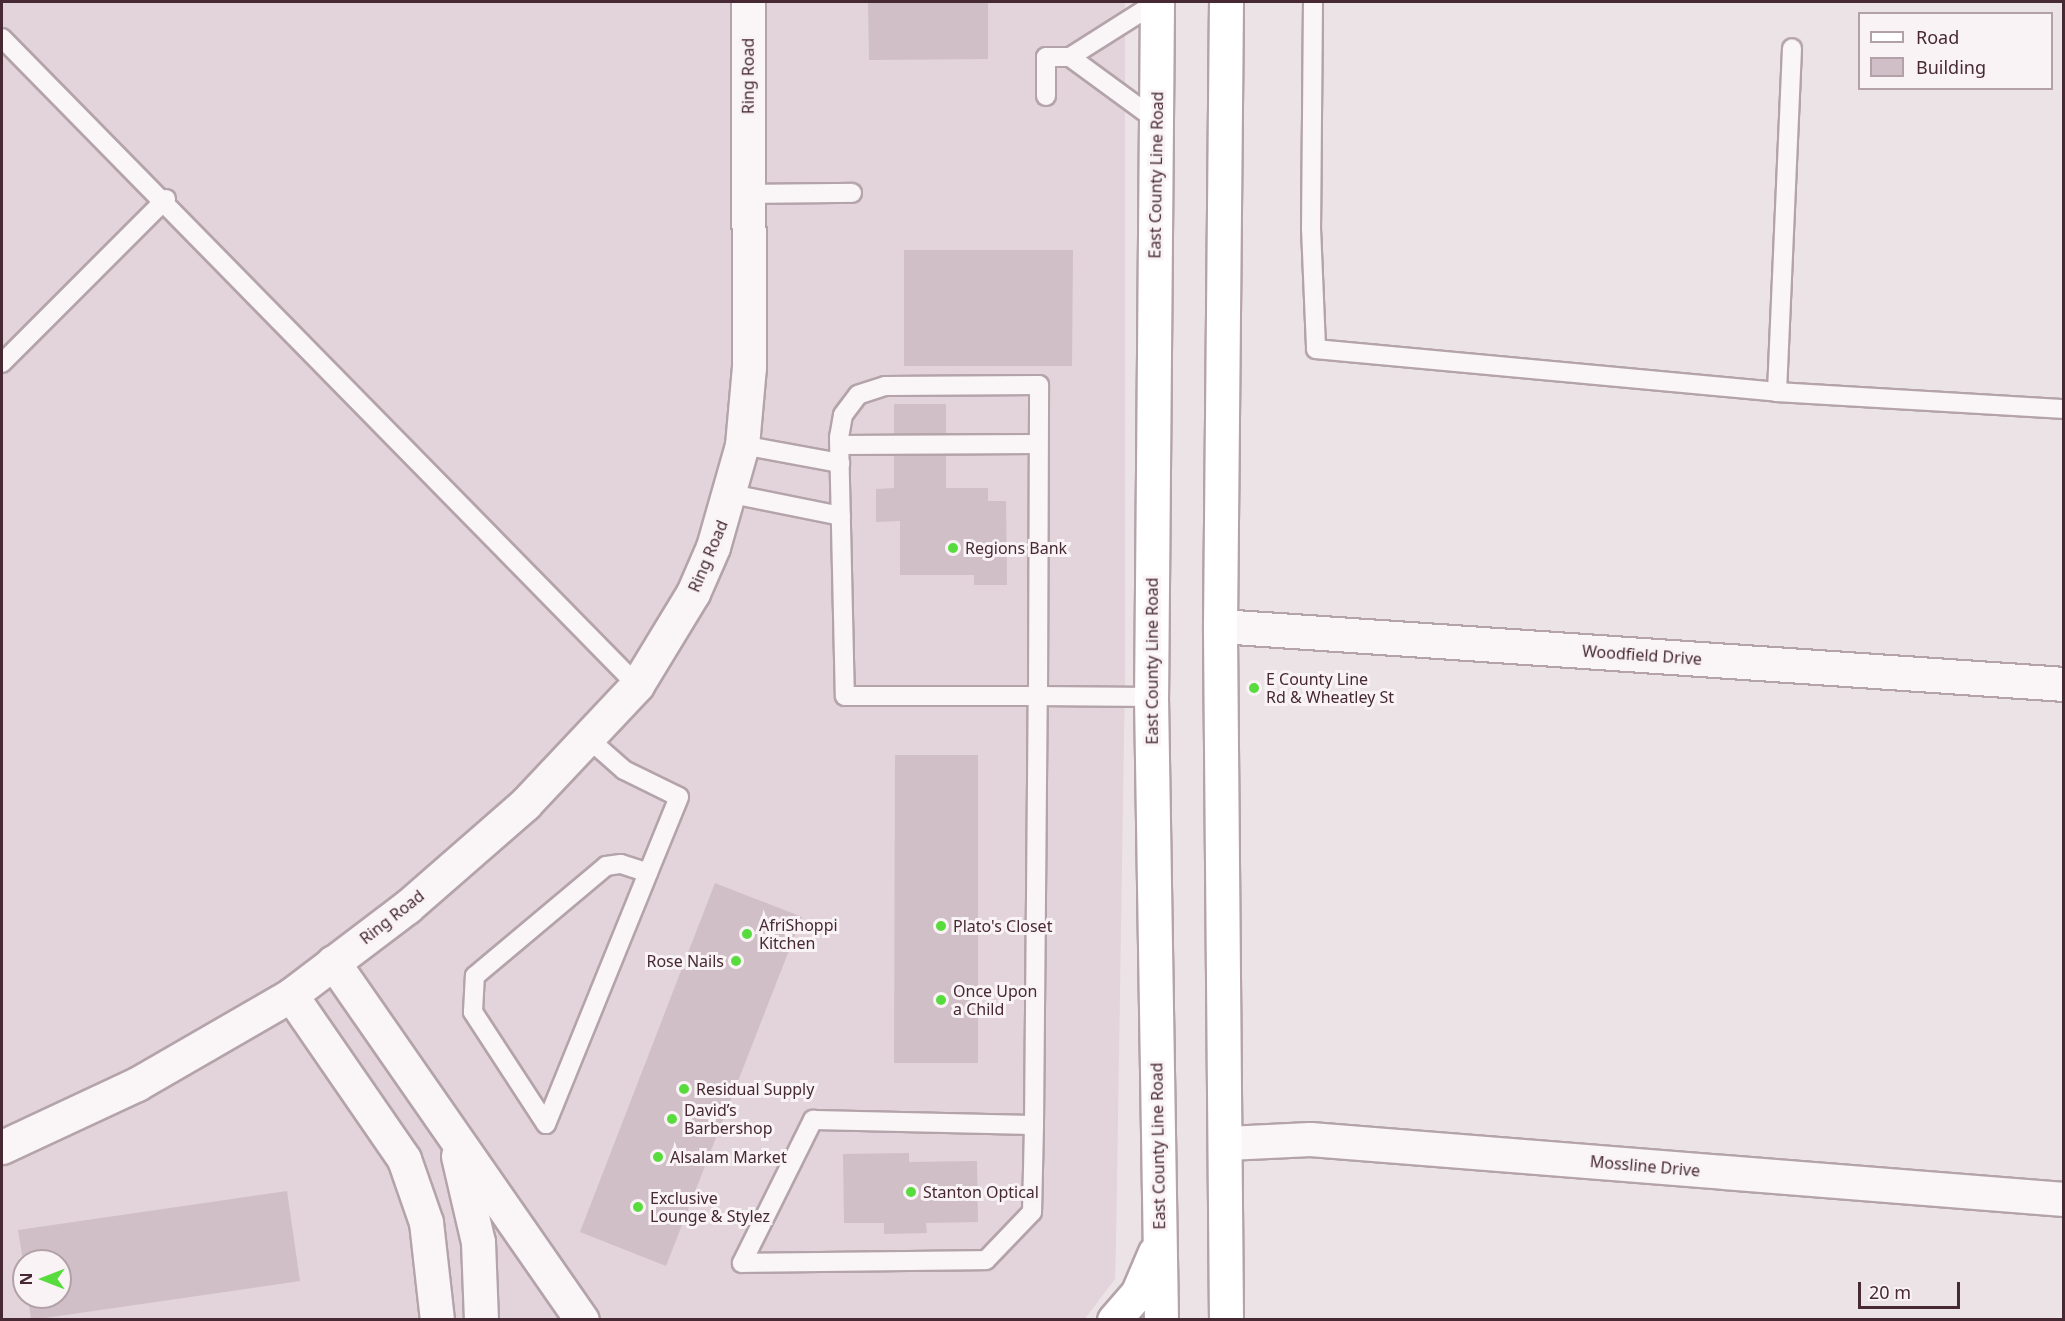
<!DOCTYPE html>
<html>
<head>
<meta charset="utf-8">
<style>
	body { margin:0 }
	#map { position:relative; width:2065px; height:1321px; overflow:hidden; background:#ece3e7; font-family:"Noto Sans",sans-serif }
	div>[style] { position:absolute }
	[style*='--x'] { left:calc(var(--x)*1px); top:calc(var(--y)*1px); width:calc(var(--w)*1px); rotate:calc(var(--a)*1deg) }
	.built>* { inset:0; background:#e2d4da }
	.building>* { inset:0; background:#d0bfc6 }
	.roads { filter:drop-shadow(2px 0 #b4a4aa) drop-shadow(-2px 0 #b4a4aa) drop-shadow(0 2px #b4a4aa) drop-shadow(0 -2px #b4a4aa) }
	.service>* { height:18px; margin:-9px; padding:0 9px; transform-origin:9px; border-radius:9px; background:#faf6f8 }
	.minor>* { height:33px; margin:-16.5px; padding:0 16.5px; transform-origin:16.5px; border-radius:16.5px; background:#faf6f8 }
	.secondary>* { height:33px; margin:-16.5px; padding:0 16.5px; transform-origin:16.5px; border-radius:16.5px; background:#fff }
	.dots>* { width:16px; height:16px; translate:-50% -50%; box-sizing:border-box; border:3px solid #f9f3f6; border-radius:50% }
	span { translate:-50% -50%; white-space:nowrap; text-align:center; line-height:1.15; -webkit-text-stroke:6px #f9f3f6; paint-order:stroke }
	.street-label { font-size:16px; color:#472934 }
	.poi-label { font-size:16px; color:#472934 }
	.left { translate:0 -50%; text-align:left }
	.right { translate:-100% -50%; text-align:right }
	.frame { position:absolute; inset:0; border:3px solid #472934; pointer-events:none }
	.legend { position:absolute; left:1858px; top:12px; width:195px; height:78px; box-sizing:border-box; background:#f9f3f6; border:2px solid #b2a2a8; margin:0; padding:8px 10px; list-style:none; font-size:18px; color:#472934 }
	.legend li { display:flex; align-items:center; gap:12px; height:30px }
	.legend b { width:30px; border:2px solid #b2a2a8 }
	.north { position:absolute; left:12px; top:1249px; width:60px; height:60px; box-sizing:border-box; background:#f9f3f6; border:2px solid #b2a2a8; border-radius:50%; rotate:270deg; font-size:16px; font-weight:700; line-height:24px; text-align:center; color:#472934 }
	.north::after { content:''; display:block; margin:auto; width:21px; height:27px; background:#58dc3d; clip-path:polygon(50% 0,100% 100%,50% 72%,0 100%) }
	.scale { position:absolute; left:1858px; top:1282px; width:102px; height:27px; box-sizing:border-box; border:3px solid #472934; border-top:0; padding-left:8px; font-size:18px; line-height:21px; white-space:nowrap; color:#472934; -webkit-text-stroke:4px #f9f3f6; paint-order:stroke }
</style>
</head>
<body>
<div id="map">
	<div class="built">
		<div style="clip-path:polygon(evenodd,2px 2px,1125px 2px,1125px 677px,1116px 1244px,1115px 1279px,1084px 1320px,2px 1320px,2px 2px,24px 1261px,60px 1261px,60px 1297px,24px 1297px,24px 1261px)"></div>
	</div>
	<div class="building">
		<div style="clip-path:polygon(868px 2px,988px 2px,988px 59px,869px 60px)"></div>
		<div style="clip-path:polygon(904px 250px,1073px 250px,1072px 366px,904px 366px)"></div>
		<div style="clip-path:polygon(894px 404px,946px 404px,946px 488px,988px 488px,988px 501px,1006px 501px,1007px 585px,974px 585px,974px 575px,900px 575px,900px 521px,876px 522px,876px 489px,894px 488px)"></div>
		<div style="clip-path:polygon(895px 755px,978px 755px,978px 1063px,894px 1063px)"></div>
		<div style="clip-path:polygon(715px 883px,802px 917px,666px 1266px,580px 1232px)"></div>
		<div style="clip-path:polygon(909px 1153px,909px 1162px,977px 1161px,978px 1222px,926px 1223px,927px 1233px,884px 1234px,884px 1223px,844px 1223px,843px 1154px)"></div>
		<div style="clip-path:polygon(287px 1191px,300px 1281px,31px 1320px,28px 1297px,60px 1297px,60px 1261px,23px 1261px,18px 1230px)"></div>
	</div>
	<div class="roads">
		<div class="service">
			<div style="--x:1313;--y:2;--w:226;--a:90.5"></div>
			<div style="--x:1311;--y:228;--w:121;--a:87.6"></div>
			<div style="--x:1316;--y:349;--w:463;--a:5.3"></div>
			<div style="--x:1777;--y:392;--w:288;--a:3.4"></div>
			<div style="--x:2;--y:38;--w:907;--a:45.54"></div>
			<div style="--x:1046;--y:96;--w:39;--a:-90"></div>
			<div style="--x:1046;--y:57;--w:24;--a:0"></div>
			<div style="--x:1156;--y:120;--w:107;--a:-143.8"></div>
			<div style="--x:1070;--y:57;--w:103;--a:-32.3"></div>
			<div style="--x:749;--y:194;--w:103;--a:-0.6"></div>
			<div style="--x:2;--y:363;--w:232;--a:-45"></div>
			<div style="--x:1777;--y:392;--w:344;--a:-87.5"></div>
			<div style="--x:742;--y:445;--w:100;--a:10.4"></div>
			<div style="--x:840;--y:445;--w:198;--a:-0.3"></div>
			<div style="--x:732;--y:494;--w:111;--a:11.4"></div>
			<div style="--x:590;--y:740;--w:45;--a:41.4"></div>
			<div style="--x:624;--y:770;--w:61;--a:26.1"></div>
			<div style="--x:679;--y:797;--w:82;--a:112.2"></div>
			<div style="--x:648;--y:873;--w:271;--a:112.1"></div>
			<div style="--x:546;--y:1124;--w:134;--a:-123.1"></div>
			<div style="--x:473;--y:1012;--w:36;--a:-87"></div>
			<div style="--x:475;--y:976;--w:171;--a:-40"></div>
			<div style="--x:606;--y:866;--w:15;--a:-8"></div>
			<div style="--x:621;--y:864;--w:28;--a:18"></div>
			<div style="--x:1034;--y:1125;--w:87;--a:91.3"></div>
			<div style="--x:1032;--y:1212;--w:66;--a:133.8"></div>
			<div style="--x:986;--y:1260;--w:244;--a:179.3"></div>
			<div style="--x:742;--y:1263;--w:160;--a:-63.6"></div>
			<div style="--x:813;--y:1120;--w:221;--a:1.3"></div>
			<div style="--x:1034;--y:1125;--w:429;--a:-89.5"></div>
			<div style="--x:1038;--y:696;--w:311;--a:-89.8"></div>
			<div style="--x:1039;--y:385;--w:154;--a:179.6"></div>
			<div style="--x:885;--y:386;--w:28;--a:162"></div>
			<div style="--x:858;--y:395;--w:25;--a:127"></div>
			<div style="--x:843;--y:415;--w:23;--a:100"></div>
			<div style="--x:839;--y:438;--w:258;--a:88.7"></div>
			<div style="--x:845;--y:696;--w:193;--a:0"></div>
			<div style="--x:1038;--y:696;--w:113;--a:0.5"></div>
		</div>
		<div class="minor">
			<div style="--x:1220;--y:626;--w:846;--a:3.93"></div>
			<div style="--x:333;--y:962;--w:436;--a:55.2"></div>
			<div style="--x:291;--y:995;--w:199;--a:55.4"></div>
			<div style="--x:404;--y:1159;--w:67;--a:70.8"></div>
			<div style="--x:426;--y:1222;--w:99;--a:83.6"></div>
			<div style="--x:1227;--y:1143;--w:83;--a:-2.8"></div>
			<div style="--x:1310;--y:1139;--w:756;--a:4.55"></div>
			<div style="--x:2;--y:1147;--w:149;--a:-25"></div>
			<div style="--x:137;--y:1084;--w:178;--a:-30"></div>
			<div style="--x:291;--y:995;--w:146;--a:-37.2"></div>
			<div style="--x:407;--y:907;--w:157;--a:-41.1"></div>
			<div style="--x:525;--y:804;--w:163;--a:-46.7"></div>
			<div style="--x:637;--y:685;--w:108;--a:-58.7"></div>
			<div style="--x:693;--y:593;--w:50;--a:-66.5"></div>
			<div style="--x:713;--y:547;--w:106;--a:-74.1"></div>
			<div style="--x:742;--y:445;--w:78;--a:-84.9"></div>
			<div style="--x:749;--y:367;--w:365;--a:-90.2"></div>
			<div style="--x:458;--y:1156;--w:88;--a:76.9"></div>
			<div style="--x:478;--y:1242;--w:78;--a:87.8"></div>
		</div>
		<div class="secondary">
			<div style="--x:1157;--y:2;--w:695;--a:90.49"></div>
			<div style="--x:1151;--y:697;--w:623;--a:89.08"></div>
			<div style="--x:1114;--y:1320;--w:37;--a:-49"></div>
			<div style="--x:1138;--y:1292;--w:43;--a:-67"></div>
			<div style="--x:1226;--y:1320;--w:694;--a:-90.5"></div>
			<div style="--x:1220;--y:626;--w:624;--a:-89.45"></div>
		</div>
	</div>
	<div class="dots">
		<div style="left:953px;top:548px;background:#58dc3d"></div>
		<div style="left:1254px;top:688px;background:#58dc3d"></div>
		<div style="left:941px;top:926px;background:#58dc3d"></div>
		<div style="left:747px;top:934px;background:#58dc3d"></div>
		<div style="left:736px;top:961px;background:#58dc3d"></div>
		<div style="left:941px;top:1000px;background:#58dc3d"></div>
		<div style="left:684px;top:1089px;background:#58dc3d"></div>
		<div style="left:672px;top:1119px;background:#58dc3d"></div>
		<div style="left:658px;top:1157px;background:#58dc3d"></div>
		<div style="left:911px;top:1192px;background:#58dc3d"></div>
		<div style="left:638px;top:1207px;background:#58dc3d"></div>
	</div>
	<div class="street-label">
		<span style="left:748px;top:76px;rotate:-90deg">Ring Road</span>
		<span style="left:1156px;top:175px;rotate:-89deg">East County Line Road</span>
		<span style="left:708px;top:556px;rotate:-67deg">Ring Road</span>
		<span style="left:1642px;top:655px;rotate:4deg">Woodfield Drive</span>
		<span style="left:1152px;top:661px;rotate:-90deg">East County Line Road</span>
		<span style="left:392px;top:917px;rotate:-38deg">Ring Road</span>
		<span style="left:1158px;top:1146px;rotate:-91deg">East County Line Road</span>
		<span style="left:1645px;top:1166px;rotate:5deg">Mossline Drive</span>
	</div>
	<div class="poi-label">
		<span class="left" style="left:965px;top:548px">Regions Bank</span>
		<span class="left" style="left:1266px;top:688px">E County Line<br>Rd &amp; Wheatley St</span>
		<span class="left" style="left:759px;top:934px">AfriShoppi<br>Kitchen</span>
		<span class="left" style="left:953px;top:926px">Plato's Closet</span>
		<span class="right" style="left:724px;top:961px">Rose Nails</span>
		<span class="left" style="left:953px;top:1000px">Once Upon<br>a Child</span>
		<span class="left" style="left:696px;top:1089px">Residual Supply</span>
		<span class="left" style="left:684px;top:1119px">David’s<br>Barbershop</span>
		<span class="left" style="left:670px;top:1157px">Alsalam Market</span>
		<span class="left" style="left:923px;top:1192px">Stanton Optical</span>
		<span class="left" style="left:650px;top:1207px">Exclusive<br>Lounge &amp; Stylez</span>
	</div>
	<div class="frame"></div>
	<ul class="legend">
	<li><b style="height:8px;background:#fff"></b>Road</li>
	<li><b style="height:16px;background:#d0bfc6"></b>Building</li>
	</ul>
	<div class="north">N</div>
	<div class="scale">20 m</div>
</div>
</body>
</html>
